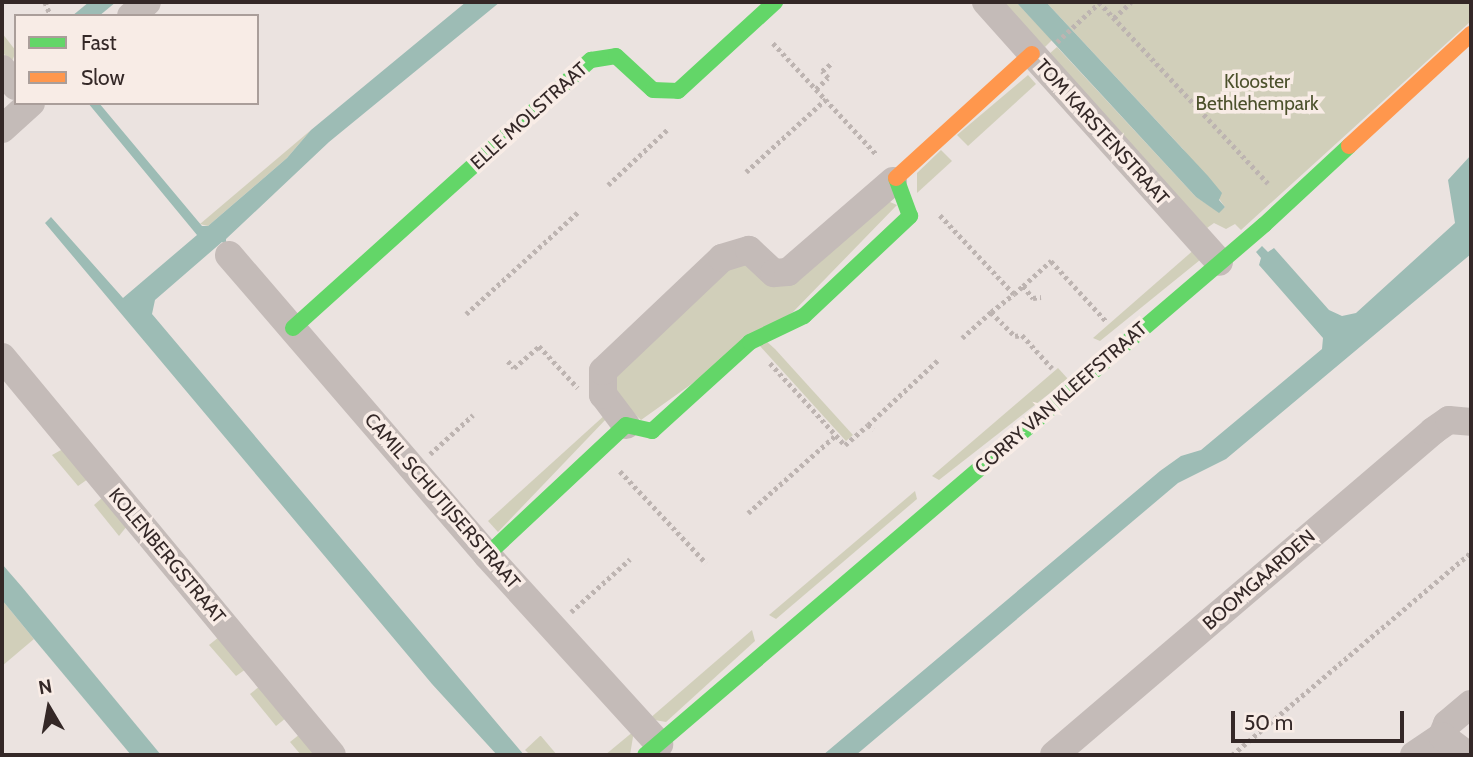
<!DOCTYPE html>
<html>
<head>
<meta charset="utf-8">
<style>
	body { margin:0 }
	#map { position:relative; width:1473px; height:757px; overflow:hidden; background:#ebe3e0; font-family:Cabin,sans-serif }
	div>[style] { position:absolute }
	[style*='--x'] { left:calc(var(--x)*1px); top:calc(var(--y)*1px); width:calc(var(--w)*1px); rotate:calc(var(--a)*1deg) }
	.green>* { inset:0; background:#d1cfba }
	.water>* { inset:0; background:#9dbcb5 }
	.path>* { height:4.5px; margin-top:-2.25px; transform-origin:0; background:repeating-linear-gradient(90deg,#bdb4b1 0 3.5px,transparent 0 7px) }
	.street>* { height:28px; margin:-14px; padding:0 14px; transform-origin:14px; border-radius:14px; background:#c4bbb8 }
	.fast>* { height:16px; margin:-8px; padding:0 8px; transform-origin:8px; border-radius:8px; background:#63d668 }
	.slow>* { height:16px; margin:-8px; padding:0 8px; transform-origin:8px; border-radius:8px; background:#ff974d }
	span { translate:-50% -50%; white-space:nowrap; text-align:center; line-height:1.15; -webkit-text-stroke:7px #f8ece6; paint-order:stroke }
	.park-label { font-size:19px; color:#4c512c }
	.street-label { font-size:19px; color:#342827 }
	.frame { position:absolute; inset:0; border:4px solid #342827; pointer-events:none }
	.legend { position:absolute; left:14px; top:14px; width:245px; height:91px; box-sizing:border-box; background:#f8ece6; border:2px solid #aa9e9a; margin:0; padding:9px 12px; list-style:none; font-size:21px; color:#342827 }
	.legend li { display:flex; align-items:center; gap:14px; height:35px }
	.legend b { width:35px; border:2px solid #aa9e9a }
	.north { position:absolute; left:14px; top:673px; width:70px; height:70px; -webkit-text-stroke:5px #f8ece6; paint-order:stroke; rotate:350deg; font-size:19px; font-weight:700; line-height:28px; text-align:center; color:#342827 }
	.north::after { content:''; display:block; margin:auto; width:24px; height:32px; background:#342827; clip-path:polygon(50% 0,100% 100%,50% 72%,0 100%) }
	.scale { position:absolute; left:1231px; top:711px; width:173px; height:32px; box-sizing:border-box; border:4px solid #342827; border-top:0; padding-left:9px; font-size:21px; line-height:24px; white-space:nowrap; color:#342827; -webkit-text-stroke:5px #f8ece6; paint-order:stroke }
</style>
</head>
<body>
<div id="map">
	<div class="green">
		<div style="clip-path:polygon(999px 2px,1016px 2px,1052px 40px,1045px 47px)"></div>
		<div style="clip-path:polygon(1046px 2px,1471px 2px,1471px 21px,1241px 230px,1235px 224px,1226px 229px,1214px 223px,1207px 228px,1048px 55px,1057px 47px,1196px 197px,1219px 212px,1225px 207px,1183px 149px)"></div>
		<div style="clip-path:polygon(2px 33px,16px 51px,11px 64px,2px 51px)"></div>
		<div style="clip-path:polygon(1028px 75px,1036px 84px,968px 146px,957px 135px)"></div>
		<div style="clip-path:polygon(311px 130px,287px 158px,208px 226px,200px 224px)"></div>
		<div style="clip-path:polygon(941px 150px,952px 161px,917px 193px,917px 173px)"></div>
		<div style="clip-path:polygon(883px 199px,897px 205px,793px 312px,641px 420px,613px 393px,612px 373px,738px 260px,765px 279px)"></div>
		<div style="clip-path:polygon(1196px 248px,1200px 260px,1100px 341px,1093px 338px)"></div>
		<div style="clip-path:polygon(765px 340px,775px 349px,853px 435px,846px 441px,759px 345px)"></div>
		<div style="clip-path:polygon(1058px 368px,1068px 379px,939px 480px,932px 476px)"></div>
		<div style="clip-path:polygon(606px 414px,608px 417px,498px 532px,488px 521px)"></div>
		<div style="clip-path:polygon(63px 449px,88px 479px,78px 486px,52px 455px)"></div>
		<div style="clip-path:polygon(915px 491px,917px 499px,776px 619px,769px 615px)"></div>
		<div style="clip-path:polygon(103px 497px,127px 526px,119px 536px,94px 505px)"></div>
		<div style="clip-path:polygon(2px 600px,34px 639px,2px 666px)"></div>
		<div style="clip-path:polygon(752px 630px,755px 641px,666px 722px,649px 719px)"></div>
		<div style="clip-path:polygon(219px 637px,246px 669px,236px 676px,209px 645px)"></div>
		<div style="clip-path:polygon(260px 686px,286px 718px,276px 726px,250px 694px)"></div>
		<div style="clip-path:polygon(634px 731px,630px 755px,605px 755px)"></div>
		<div style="clip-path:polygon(300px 734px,317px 755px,301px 755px,290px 742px)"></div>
		<div style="clip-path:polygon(540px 736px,541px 736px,557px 755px,530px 755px,525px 750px)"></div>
	</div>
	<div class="water">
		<div style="clip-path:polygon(89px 2px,116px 2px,99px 16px,72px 16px)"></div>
		<div style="clip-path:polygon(466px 2px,500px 2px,329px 142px,226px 239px,226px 245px,222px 242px,155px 300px,152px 314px,524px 755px,497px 755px,432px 684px,45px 223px,51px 217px,123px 298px,197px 235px,88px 103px,99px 103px,202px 226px,208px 226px,287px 158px,311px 130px)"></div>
		<div style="clip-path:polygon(1016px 2px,1046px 2px,1208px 176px,1222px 193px,1219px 200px,1225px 207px,1219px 213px,1196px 197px)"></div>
		<div style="clip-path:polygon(1471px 155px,1471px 254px,1226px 459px,1178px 483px,856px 755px,823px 755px,1160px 471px,1181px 456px,1201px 450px,1322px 349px,1323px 338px,1259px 265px,1261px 258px,1256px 252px,1262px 246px,1268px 252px,1274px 248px,1329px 310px,1342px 316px,1356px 313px,1455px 223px,1448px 180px)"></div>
		<div style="clip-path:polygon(2px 564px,22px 587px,161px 755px,131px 755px,34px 639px,2px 600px)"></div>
	</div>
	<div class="path">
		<div style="--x:45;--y:2;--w:15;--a:67"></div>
		<div style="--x:1099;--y:2;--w:248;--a:47"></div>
		<div style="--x:1114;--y:18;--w:23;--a:-43"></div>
		<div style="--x:1057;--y:42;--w:59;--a:-42.9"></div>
		<div style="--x:773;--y:43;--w:153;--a:47.1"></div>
		<div style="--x:816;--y:89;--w:16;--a:-43"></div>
		<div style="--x:828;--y:78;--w:9;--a:-131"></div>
		<div style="--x:822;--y:71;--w:14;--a:-39"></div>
		<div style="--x:746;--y:172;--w:108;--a:-42.4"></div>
		<div style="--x:608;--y:185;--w:83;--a:-43.1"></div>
		<div style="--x:940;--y:215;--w:108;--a:46.9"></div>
		<div style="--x:1014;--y:294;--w:12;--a:-42"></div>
		<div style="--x:1023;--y:286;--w:16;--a:50"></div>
		<div style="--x:1033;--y:298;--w:8;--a:-7"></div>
		<div style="--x:1023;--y:286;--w:38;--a:-42"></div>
		<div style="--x:1051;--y:261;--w:81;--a:47.5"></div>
		<div style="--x:991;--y:312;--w:29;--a:-38"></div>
		<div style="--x:466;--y:314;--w:153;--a:-42.3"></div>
		<div style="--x:962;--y:338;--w:39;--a:-42"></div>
		<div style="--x:991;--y:312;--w:34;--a:45"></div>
		<div style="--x:1015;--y:336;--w:7;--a:-8"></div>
		<div style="--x:1022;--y:335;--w:45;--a:47.7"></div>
		<div style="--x:508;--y:361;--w:9;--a:49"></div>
		<div style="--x:514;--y:368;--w:33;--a:-41"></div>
		<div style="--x:539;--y:346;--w:57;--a:47.1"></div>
		<div style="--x:770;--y:363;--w:111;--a:47.6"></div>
		<div style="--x:845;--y:445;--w:30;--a:-41"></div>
		<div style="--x:868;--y:425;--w:7;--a:34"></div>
		<div style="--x:868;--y:425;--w:96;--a:-42.9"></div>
		<div style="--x:430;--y:454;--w:58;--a:-42.2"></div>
		<div style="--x:620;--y:471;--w:126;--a:46.9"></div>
		<div style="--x:748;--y:513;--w:118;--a:-41.6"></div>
		<div style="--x:571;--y:612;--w:79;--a:-41.9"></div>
		<div style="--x:1232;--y:755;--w:314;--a:-40.3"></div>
	</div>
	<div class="street">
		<div style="--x:986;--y:2;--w:349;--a:48.1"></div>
		<div style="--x:131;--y:16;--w:21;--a:-41"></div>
		<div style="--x:2;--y:69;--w:22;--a:51"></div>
		<div style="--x:2;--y:129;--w:39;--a:-42"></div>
		<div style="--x:229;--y:255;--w:396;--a:49.3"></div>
		<div style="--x:487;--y:555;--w:256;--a:47.7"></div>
		<div style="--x:2;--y:357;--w:517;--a:50.34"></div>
		<div style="--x:626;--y:425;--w:38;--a:-127"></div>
		<div style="--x:603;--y:395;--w:24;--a:-90"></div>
		<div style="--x:603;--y:371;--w:164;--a:-43.5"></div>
		<div style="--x:722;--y:258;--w:28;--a:-17"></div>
		<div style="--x:749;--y:250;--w:34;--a:43"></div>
		<div style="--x:774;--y:273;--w:14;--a:-4"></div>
		<div style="--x:788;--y:272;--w:139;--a:-40.9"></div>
		<div style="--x:1442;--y:736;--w:13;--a:-67"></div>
		<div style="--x:1447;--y:724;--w:31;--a:-40"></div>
		<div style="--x:1054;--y:755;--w:499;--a:-40.5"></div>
		<div style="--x:1433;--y:431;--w:19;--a:-35"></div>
		<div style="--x:1449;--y:420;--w:22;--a:5"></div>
		<div style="--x:1414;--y:755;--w:34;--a:-34"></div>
		<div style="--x:1442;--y:736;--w:31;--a:37"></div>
	</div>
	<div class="fast">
		<div style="--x:293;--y:328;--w:401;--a:-42"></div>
		<div style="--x:591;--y:60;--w:25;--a:-9"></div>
		<div style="--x:616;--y:56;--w:50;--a:42.6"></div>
		<div style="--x:653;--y:90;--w:25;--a:2"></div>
		<div style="--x:678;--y:91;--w:132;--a:-42.5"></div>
		<div style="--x:487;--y:555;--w:190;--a:-43.1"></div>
		<div style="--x:626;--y:425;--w:27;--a:13"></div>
		<div style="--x:652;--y:431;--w:132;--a:-42.2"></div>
		<div style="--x:750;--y:342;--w:60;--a:-25.7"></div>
		<div style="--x:804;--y:316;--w:146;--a:-43.3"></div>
		<div style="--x:910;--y:216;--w:40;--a:-110.2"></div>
		<div style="--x:645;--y:755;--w:815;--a:-40.57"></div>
		<div style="--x:1264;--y:225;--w:116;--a:-42.9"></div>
	</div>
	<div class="slow">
		<div style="--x:1349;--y:146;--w:166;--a:-42.6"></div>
		<div style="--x:896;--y:178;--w:184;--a:-42.4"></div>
	</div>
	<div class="park-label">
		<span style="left:1257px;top:93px">Klooster<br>Bethlehempark</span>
	</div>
	<div class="street-label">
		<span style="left:529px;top:116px;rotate:-42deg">ELLE MOLSTRAAT</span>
		<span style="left:1102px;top:132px;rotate:48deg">TOM KARSTENSTRAAT</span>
		<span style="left:1061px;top:398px;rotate:-41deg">CORRY VAN KLEEFSTRAAT</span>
		<span style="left:442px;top:501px;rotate:49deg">CAMIL SCHUTIJSERSTRAAT</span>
		<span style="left:167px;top:556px;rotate:50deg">KOLENBERGSTRAAT</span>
		<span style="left:1259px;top:580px;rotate:-41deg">BOOMGAARDEN</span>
	</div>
	<div class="frame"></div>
	<ul class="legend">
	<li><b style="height:9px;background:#63d668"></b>Fast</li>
	<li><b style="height:9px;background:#ff974d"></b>Slow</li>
	</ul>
	<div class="north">N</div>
	<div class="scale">50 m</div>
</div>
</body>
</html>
